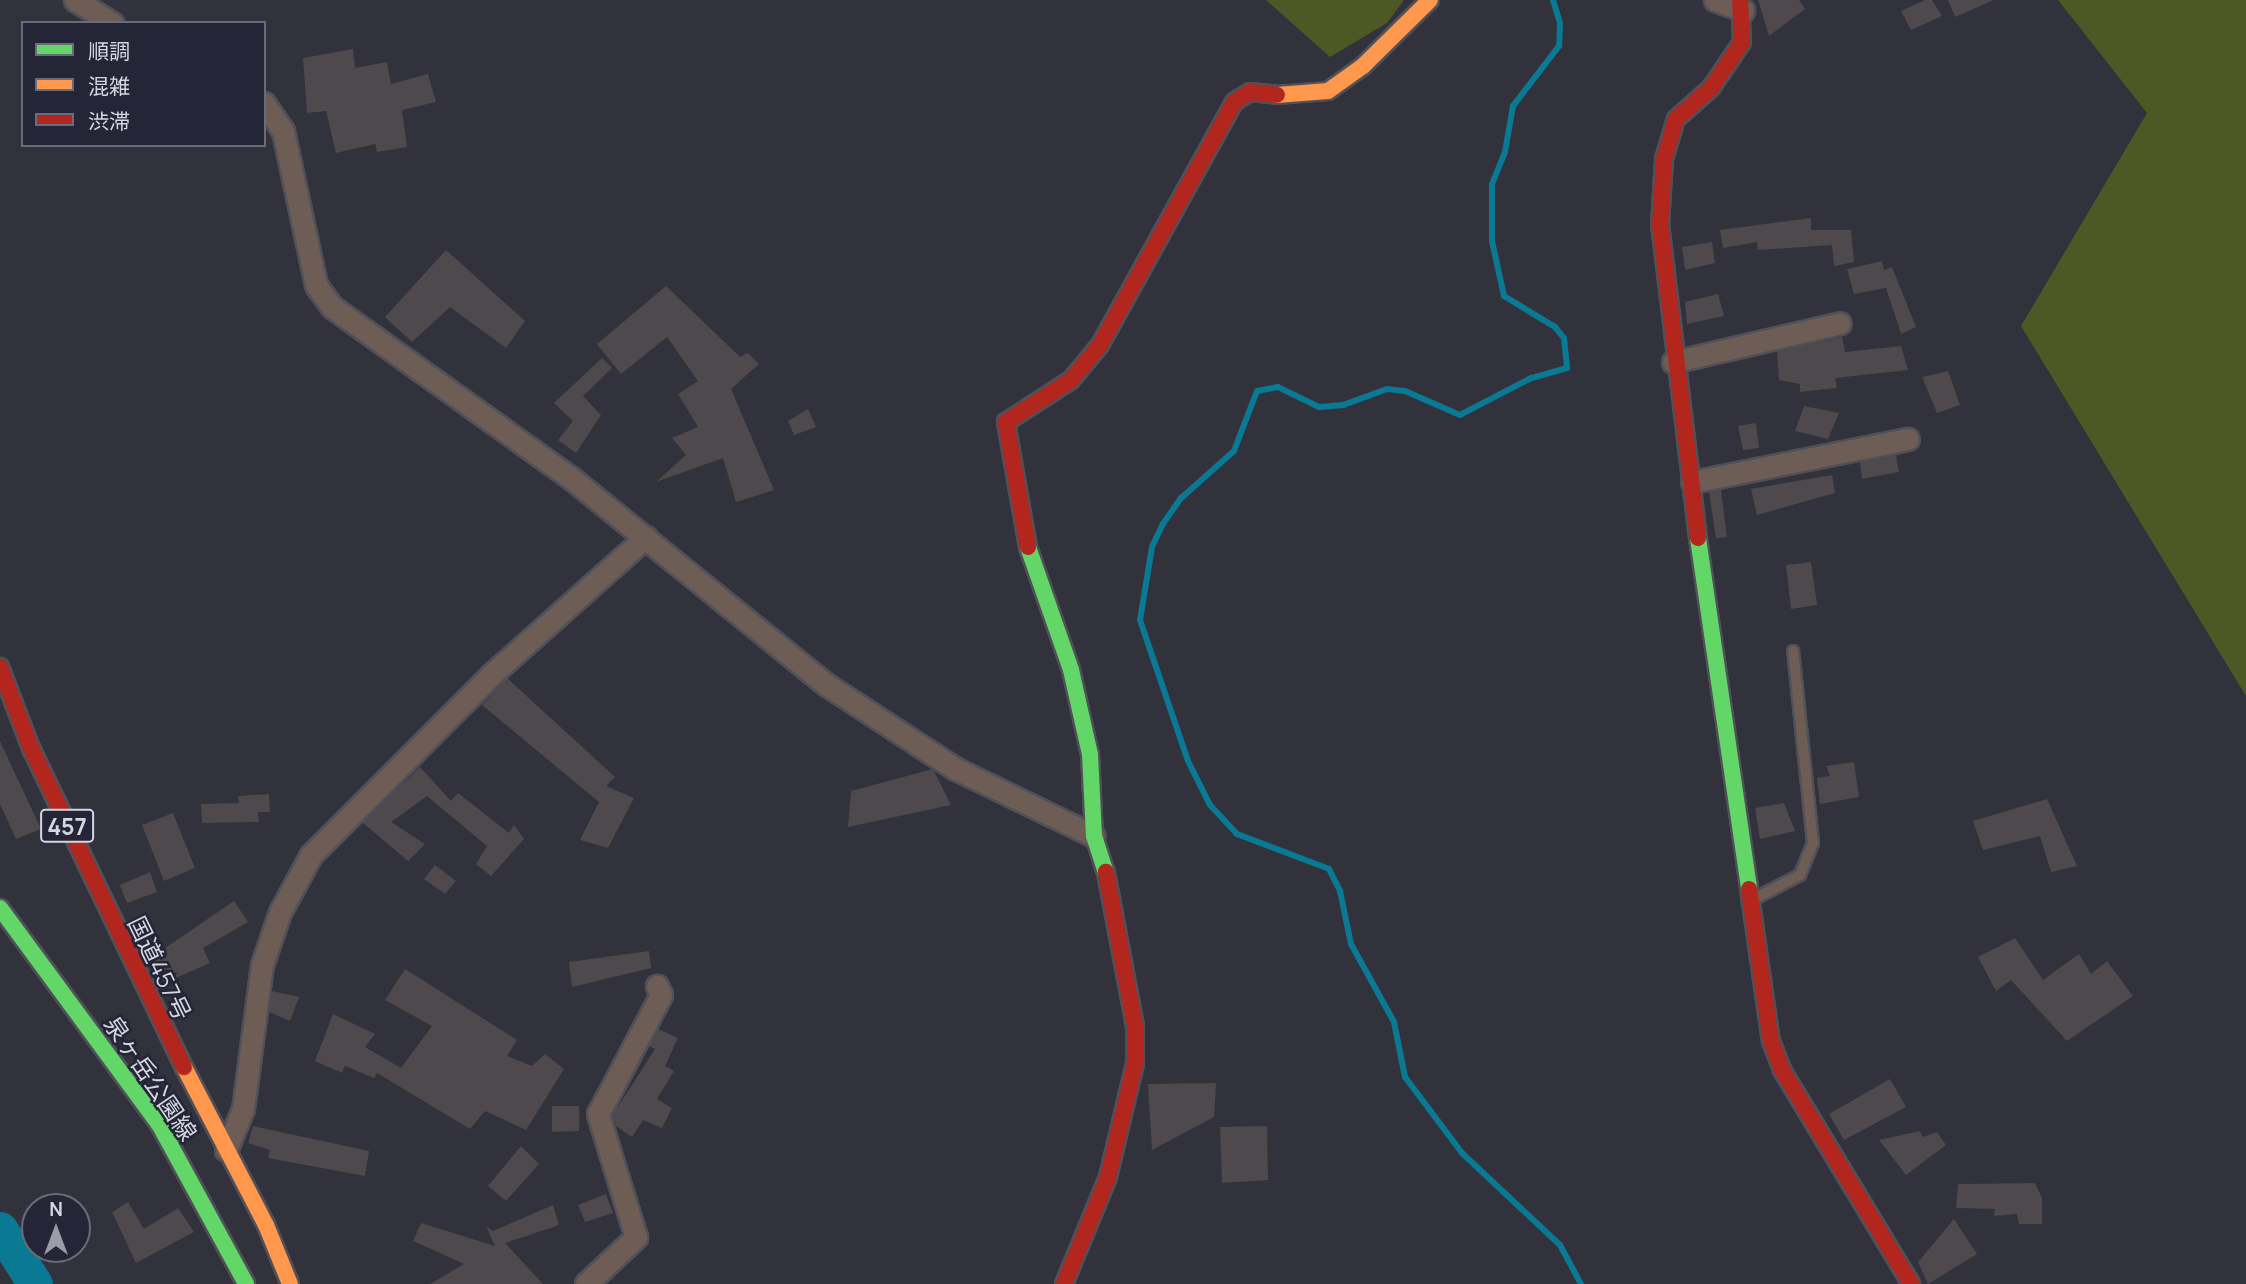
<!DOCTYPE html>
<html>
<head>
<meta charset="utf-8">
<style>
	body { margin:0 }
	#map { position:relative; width:2246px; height:1284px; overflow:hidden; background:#32323c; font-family:Manrope,"Noto Sans JP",sans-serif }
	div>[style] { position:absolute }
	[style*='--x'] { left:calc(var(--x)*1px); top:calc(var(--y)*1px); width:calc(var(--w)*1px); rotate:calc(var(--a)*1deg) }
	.green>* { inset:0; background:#4e5824 }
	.stream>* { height:6px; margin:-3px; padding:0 3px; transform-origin:3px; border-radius:3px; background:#0a7993 }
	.river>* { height:35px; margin:-17.5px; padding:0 17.5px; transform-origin:17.5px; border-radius:17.5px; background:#0a7993 }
	.building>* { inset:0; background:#4d494c }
	.roads { filter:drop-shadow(2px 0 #505059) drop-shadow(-2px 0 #505059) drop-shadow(0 2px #505059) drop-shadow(0 -2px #505059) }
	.lane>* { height:10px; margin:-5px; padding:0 5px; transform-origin:5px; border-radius:5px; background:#6d5d55 }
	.street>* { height:21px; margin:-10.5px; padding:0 10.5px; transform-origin:10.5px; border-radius:10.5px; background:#6d5d55 }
	.fast>* { height:16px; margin:-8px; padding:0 8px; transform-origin:8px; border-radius:8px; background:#63d668 }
	.slow>* { height:16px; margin:-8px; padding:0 8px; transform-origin:8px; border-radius:8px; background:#ff974d }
	.jam>* { height:16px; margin:-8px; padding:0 8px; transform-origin:8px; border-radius:8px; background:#b3261e }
	span { translate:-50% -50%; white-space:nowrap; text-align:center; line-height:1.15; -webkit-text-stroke:5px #242536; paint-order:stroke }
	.shield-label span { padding:2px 5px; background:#242536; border:2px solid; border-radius:5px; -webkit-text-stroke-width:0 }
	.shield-label { font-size:23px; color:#d5d6e1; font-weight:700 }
	.street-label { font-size:24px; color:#d5d6e1 }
	.legend { position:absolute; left:21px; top:21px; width:245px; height:126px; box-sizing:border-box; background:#242536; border:2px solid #6b6c7a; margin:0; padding:9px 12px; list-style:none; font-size:21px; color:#d5d6e1 }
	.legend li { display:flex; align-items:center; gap:14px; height:35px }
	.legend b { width:35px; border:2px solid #6b6c7a }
	.north { position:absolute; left:21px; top:1193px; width:70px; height:70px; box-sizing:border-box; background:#242536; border:2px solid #6b6c7a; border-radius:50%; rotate:0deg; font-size:19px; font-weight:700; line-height:28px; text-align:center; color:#d5d6e1 }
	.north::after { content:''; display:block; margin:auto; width:24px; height:32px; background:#9c9da7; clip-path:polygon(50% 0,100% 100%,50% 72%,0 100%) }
</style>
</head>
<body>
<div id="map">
	<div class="green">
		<div style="clip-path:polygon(1266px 0,1404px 0,1387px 23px,1330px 57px)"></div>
		<div style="clip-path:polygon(2058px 0,2246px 0,2246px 696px,2021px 326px,2147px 113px)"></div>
	</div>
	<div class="stream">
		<div style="--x:1553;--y:0;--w:24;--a:73"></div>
		<div style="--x:1560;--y:23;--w:23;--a:92"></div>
		<div style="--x:1559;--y:46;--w:76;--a:127.5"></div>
		<div style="--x:1513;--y:106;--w:47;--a:99.9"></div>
		<div style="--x:1505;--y:152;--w:35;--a:112"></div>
		<div style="--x:1492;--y:185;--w:56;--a:90"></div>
		<div style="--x:1492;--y:241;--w:56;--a:77.7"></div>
		<div style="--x:1504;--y:296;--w:60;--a:31.3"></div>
		<div style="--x:1555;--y:327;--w:14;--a:51"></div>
		<div style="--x:1564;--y:338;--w:30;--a:84"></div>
		<div style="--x:1567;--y:368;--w:37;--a:164"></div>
		<div style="--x:1531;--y:378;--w:80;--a:152.5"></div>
		<div style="--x:1460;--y:415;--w:60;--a:-156.4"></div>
		<div style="--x:1405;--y:391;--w:18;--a:-174"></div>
		<div style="--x:1387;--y:389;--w:47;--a:160"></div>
		<div style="--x:1343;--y:405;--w:24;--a:175"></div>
		<div style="--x:1319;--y:407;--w:46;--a:-154"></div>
		<div style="--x:1278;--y:387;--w:21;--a:169"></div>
		<div style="--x:1257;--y:391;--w:64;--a:111"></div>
		<div style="--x:1234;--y:451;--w:71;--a:138.4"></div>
		<div style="--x:1181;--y:498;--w:32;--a:125"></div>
		<div style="--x:1163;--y:524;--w:25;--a:116"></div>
		<div style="--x:1152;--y:547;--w:74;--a:99.3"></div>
		<div style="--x:1140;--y:620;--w:149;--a:71.2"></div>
		<div style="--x:1188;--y:761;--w:49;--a:63.4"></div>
		<div style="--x:1210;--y:805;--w:40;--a:47"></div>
		<div style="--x:1237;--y:834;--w:98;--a:20.8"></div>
		<div style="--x:1329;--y:869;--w:25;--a:63"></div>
		<div style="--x:1340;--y:891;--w:54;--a:78.3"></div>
		<div style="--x:1351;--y:944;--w:89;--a:61.1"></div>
		<div style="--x:1394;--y:1022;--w:56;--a:78.7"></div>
		<div style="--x:1405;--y:1077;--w:95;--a:53.1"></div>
		<div style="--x:1462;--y:1153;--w:134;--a:43.2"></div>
		<div style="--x:1560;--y:1245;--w:44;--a:61.7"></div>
	</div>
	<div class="river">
		<div style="--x:0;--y:1229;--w:65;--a:57.5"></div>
	</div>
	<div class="building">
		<div style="clip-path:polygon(1758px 0,1799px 0,1805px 9px,1769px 36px)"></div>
		<div style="clip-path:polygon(1925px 0,1932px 0,1942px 16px,1911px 30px,1901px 11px)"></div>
		<div style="clip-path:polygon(1948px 0,1994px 0,1955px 17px)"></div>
		<div style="clip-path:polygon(353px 49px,355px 68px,387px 62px,391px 84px,428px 74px,436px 102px,402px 110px,407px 147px,377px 152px,375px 144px,336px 153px,326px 111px,307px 113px,303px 58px)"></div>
		<div style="clip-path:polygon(1811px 218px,1811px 230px,1851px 230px,1854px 262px,1834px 266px,1832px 245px,1758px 250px,1757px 242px,1723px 248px,1720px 230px)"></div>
		<div style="clip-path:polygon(1712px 242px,1715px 263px,1685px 270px,1682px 247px)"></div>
		<div style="clip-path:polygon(446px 250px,525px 321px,506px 348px,450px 307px,412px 342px,385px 317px)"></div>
		<div style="clip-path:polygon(1882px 261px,1884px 270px,1892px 267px,1916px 327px,1901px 334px,1886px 288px,1854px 294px,1847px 269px)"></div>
		<div style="clip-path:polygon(666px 286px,740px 357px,748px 353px,759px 364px,731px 389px,774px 490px,736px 502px,723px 458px,656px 482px,686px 455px,672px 438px,698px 427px,678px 394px,698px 381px,667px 337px,621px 374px,597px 344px)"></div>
		<div style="clip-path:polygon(1718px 294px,1724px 316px,1687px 324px,1685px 302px)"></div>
		<div style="clip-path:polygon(1842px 337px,1845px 352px,1901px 346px,1908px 370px,1835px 378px,1837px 388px,1800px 392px,1800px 384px,1779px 380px,1777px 351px)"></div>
		<div style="clip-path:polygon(602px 358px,612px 368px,583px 396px,601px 415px,576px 453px,558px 440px,573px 421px,554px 403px)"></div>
		<div style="clip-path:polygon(1948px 371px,1960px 405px,1937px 413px,1922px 377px)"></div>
		<div style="clip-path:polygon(1804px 406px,1839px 413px,1828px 439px,1795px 431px)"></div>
		<div style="clip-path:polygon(808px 409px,816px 427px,794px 435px,788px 421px)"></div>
		<div style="clip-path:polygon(1756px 423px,1759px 448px,1743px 450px,1738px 426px)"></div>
		<div style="clip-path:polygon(1896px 455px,1899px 472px,1862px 479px,1860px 462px)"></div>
		<div style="clip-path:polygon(1832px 475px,1835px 493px,1757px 515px,1751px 489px)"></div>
		<div style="clip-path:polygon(1721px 490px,1727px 537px,1716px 538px,1709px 492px)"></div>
		<div style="clip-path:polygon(1811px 562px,1817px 605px,1791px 609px,1786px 565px)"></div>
		<div style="clip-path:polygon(507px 678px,615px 777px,606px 786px,634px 798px,608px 848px,580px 840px,599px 802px,482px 705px)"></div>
		<div style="clip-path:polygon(0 741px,41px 829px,16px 839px,0 804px)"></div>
		<div style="clip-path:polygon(1854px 762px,1859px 797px,1820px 804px,1817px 778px,1830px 776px,1826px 766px)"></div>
		<div style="clip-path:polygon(420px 767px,451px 801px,458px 793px,509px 833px,514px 825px,524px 839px,491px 876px,476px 864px,487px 846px,427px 796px,391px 822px,425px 844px,408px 861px,362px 822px)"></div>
		<div style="clip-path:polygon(933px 769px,951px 805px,848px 827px,851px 791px)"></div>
		<div style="clip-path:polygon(269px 794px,270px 812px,258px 812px,259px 822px,202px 823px,201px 804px,239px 803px,238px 796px)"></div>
		<div style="clip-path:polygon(2047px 799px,2077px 866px,2051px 872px,2040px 836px,1983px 850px,1973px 821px)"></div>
		<div style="clip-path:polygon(1784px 803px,1795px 831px,1760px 839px,1755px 808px)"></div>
		<div style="clip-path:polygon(173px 813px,195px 868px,164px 881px,142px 825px)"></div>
		<div style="clip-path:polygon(435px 865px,456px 881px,445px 894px,424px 879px)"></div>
		<div style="clip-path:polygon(150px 872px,157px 892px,127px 903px,120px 885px)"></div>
		<div style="clip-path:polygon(234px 901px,248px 922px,203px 948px,210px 963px,164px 983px,152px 957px)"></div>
		<div style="clip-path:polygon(2015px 938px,2043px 980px,2079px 954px,2091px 974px,2107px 961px,2133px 996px,2067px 1041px,2011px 980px,1996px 991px,1978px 957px)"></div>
		<div style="clip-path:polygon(649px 951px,651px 968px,572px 987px,569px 962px)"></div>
		<div style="clip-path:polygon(405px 969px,517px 1040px,507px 1056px,532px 1066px,545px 1054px,564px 1069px,526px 1130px,485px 1111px,470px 1129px,377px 1073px,374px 1078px,345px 1066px,342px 1073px,315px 1061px,333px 1014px,375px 1034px,365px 1047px,401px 1068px,432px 1026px,385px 1000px)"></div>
		<div style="clip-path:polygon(272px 991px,299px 997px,290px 1021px,269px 1012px)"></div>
		<div style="clip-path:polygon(658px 1029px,678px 1038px,665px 1066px,674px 1071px,657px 1099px,672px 1108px,662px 1128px,643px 1120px,632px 1137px,616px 1126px,612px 1116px,655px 1049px,649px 1046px)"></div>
		<div style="clip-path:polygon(1890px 1079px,1906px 1107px,1844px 1140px,1829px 1114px)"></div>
		<div style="clip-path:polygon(1216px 1083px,1214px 1117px,1152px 1150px,1148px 1084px)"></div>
		<div style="clip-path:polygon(552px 1106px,579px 1106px,579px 1131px,552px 1132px)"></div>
		<div style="clip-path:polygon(253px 1126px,369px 1151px,365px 1176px,268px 1158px,270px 1150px,248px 1143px)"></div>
		<div style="clip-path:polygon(1267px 1126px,1268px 1180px,1222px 1183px,1220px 1127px)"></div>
		<div style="clip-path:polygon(1920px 1131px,1923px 1137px,1937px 1132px,1946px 1145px,1906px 1175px,1879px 1140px)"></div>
		<div style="clip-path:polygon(521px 1146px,539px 1164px,506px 1201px,488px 1186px)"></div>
		<div style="clip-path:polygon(2035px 1183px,2042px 1198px,2042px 1224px,2019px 1224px,2017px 1214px,1994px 1216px,1995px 1209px,1956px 1208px,1958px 1184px)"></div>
		<div style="clip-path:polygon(606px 1194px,613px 1213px,585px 1222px,578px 1205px)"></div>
		<div style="clip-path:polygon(128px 1202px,144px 1229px,178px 1208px,194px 1232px,136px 1263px,112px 1212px)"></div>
		<div style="clip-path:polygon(553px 1205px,559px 1225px,505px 1243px,543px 1284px,430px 1284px,464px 1264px,413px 1241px,421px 1223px,495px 1246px,486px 1226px,493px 1231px)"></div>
		<div style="clip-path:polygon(1954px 1219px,1977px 1254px,1928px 1284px,1918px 1262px)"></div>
	</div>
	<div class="roads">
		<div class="lane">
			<div style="--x:1754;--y:899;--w:52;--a:-27.6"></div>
			<div style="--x:1800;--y:875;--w:35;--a:-68"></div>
			<div style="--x:1813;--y:843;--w:193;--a:-95.9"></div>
		</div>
		<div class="street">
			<div style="--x:75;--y:0;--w:44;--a:31.9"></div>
			<div style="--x:1715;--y:0;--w:30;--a:20"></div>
			<div style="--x:264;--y:103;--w:34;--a:56"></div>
			<div style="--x:283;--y:131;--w:157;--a:77.9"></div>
			<div style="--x:316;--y:285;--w:27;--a:54"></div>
			<div style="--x:332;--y:307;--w:294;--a:35.6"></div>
			<div style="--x:571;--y:478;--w:329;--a:39"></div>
			<div style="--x:827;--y:685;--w:154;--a:33.1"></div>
			<div style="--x:956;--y:769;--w:153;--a:25.9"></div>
			<div style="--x:1673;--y:362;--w:171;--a:-13.1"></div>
			<div style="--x:1692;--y:482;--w:220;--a:-11.3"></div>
			<div style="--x:226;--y:1150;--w:44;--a:-67.5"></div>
			<div style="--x:243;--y:1109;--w:145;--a:-82.5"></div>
			<div style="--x:262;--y:965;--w:56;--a:-71.2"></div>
			<div style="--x:280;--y:912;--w:65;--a:-61.5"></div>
			<div style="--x:311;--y:855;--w:256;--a:-45"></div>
			<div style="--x:492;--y:674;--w:206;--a:-41.7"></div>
			<div style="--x:586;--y:1284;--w:69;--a:-43.2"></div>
			<div style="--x:636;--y:1237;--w:129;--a:-107.2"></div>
			<div style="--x:598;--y:1114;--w:135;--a:-62.1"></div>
			<div style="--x:661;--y:995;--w:10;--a:-114"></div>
		</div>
		<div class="fast">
			<div style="--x:1698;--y:538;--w:355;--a:81.7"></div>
			<div style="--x:1028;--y:547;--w:130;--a:70.7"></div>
			<div style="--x:1071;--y:670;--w:86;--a:77.3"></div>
			<div style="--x:1090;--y:754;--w:82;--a:87.2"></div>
			<div style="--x:1094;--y:836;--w:38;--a:72"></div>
			<div style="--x:0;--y:908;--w:270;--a:53.7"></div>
			<div style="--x:160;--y:1126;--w:180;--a:61.4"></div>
		</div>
		<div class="slow">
			<div style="--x:1277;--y:95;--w:51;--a:-4.5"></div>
			<div style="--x:1328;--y:91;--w:43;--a:-35.5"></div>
			<div style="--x:1363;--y:66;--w:94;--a:-44.6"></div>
			<div style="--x:184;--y:1067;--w:178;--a:62.6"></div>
			<div style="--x:266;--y:1225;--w:64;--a:67.9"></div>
		</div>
		<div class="jam">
			<div style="--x:1698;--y:538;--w:314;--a:-96.9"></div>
			<div style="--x:1660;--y:226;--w:67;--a:-86.6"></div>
			<div style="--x:1664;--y:159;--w:42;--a:-73.3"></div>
			<div style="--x:1676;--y:119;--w:47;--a:-41.5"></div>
			<div style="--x:1711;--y:88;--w:55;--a:-56"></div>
			<div style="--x:1742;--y:42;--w:42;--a:-92.7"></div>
			<div style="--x:1028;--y:547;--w:127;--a:-100"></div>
			<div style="--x:1006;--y:422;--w:77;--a:-32.9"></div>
			<div style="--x:1071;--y:380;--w:45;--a:-50.4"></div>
			<div style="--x:1100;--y:345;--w:277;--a:-61.1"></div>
			<div style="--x:1234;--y:102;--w:19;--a:-32"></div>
			<div style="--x:1250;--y:92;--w:27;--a:6"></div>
			<div style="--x:0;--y:667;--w:87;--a:69.1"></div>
			<div style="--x:31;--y:748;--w:354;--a:64.4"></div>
			<div style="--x:1749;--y:889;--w:154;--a:81.8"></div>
			<div style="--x:1771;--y:1041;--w:31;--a:69"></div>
			<div style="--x:1782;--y:1070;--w:250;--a:58.9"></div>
			<div style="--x:1064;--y:1284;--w:116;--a:-67.6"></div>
			<div style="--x:1108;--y:1177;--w:116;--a:-76.6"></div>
			<div style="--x:1135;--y:1064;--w:38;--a:-90"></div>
			<div style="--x:1135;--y:1026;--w:157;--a:-100.7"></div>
		</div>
	</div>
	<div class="shield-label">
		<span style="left:67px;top:826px">457</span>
	</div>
	<div class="street-label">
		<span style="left:160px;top:968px;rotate:64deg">国道457号</span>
		<span style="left:151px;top:1078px;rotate:56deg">泉ヶ岳公園線</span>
	</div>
	<ul class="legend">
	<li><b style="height:9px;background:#63d668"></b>順調</li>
	<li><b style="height:9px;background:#ff974d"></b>混雑</li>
	<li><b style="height:9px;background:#b3261e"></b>渋滞</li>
	</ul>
	<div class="north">N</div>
</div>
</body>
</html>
